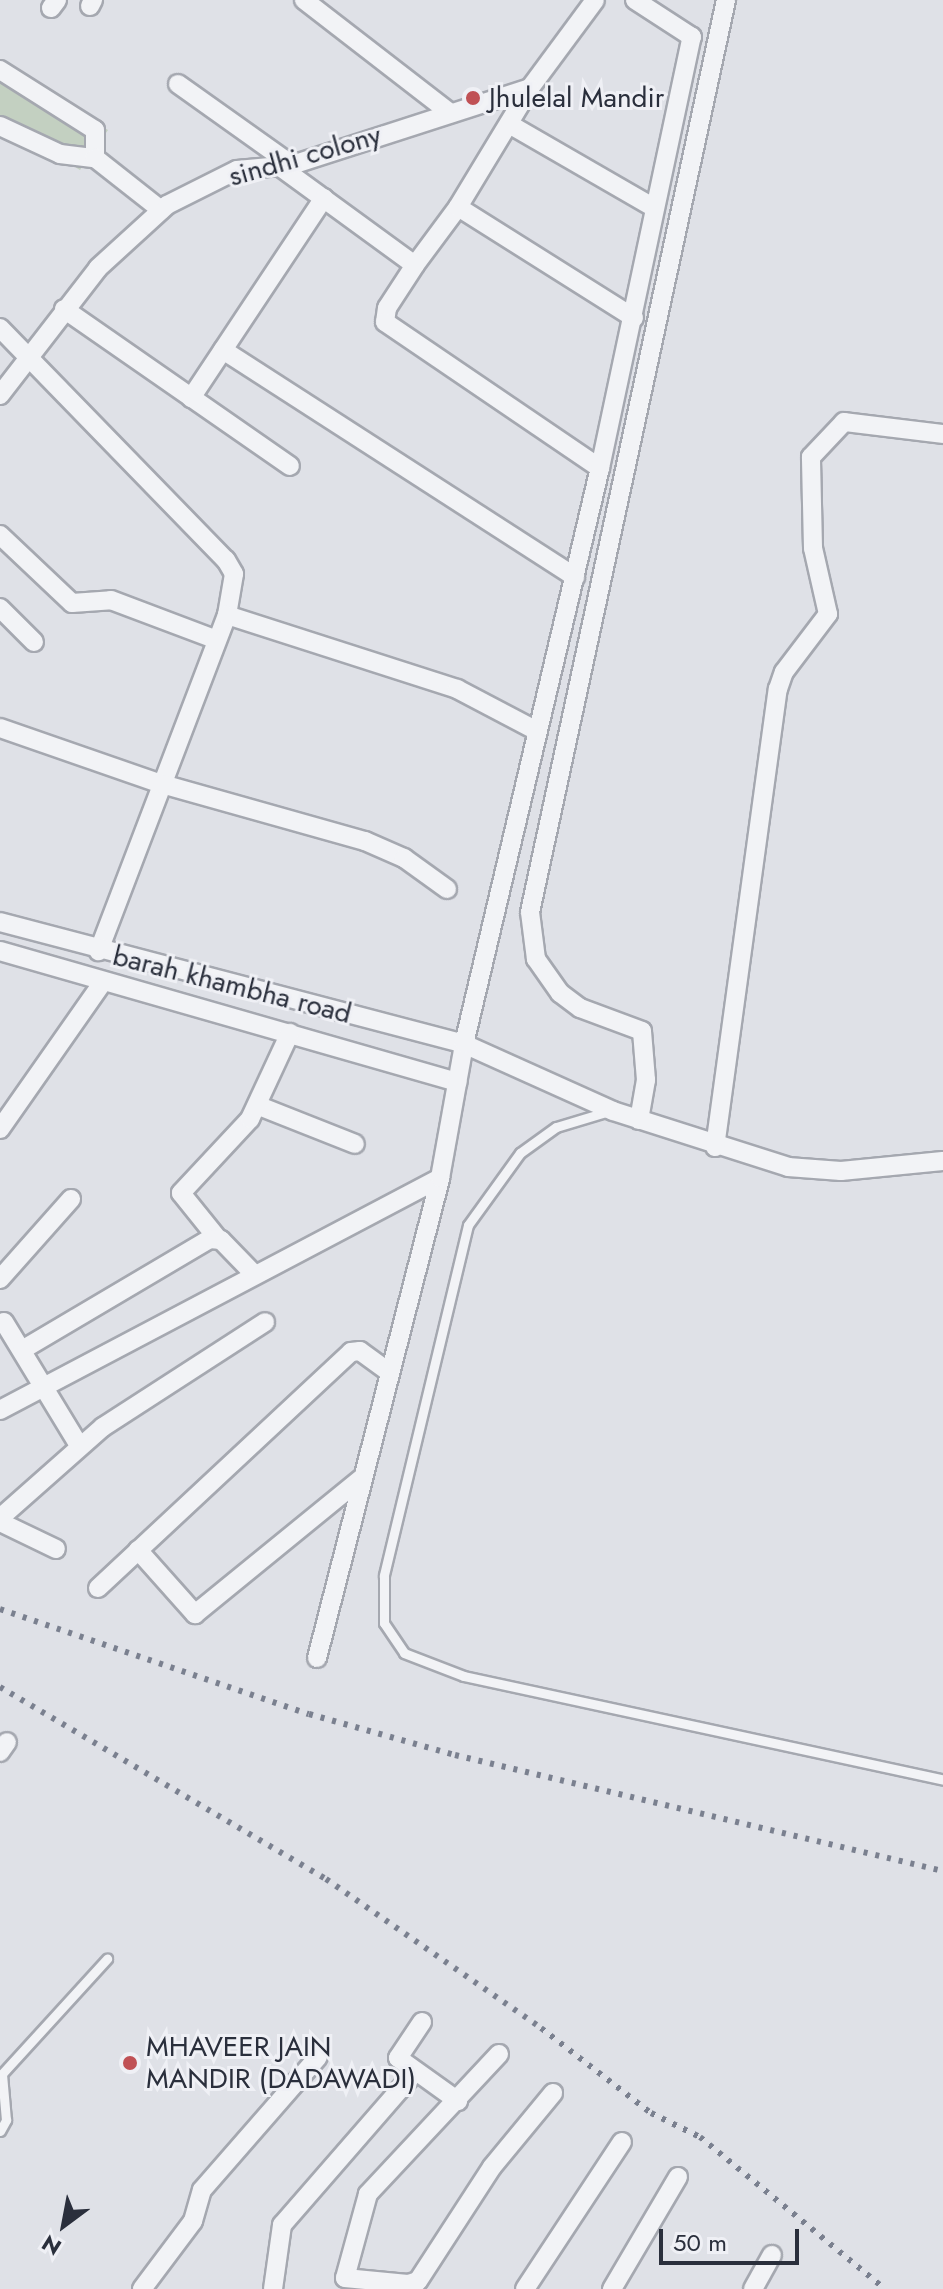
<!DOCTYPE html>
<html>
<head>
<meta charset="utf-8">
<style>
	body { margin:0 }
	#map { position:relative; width:943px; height:2289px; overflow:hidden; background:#dfe1e7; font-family:Jost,sans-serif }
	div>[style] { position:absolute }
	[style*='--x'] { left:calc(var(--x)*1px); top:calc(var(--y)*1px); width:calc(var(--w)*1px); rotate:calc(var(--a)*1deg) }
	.green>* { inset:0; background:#c3d0c1 }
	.roads { filter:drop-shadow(2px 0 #a5a8b0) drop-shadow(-2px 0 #a5a8b0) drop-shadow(0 2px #a5a8b0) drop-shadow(0 -2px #a5a8b0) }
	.service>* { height:9px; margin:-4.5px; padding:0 4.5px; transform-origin:4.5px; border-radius:4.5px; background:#f2f3f6 }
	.minor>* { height:18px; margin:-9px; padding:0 9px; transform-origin:9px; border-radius:9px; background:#f2f3f6 }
	.rail>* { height:6px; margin-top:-3px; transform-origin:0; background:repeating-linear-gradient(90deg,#7a808f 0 4px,transparent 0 12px) }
	.dots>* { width:22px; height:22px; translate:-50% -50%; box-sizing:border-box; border:4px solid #eff0f5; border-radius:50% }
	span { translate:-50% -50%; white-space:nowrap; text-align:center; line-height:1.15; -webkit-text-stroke:6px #eff0f5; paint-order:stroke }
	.poi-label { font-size:28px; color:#2a2f3c }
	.left { translate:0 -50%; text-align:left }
	.street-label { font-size:28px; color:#2a2f3c }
	.north { position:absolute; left:24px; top:2185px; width:80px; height:80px; -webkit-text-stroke:6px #eff0f5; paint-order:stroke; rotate:212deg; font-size:22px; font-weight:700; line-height:32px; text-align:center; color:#2a2f3c }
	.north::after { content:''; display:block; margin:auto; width:28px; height:36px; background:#2a2f3c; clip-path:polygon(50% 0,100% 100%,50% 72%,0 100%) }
	.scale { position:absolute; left:659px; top:2229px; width:140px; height:36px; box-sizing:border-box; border:4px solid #2a2f3c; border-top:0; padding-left:10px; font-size:24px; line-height:28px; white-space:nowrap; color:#2a2f3c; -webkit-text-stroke:6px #eff0f5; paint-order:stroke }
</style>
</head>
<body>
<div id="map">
	<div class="green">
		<div style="clip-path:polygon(0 66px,108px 130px,80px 170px,0 123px)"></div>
	</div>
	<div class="roads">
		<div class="service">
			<div style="--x:606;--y:1112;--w:52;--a:163.3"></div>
			<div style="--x:556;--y:1127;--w:44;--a:144.2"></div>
			<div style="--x:520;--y:1153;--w:89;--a:125.8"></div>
			<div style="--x:468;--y:1225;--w:361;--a:103.5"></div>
			<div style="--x:384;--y:1576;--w:47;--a:90"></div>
			<div style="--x:384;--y:1623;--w:36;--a:56"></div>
			<div style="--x:404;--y:1653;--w:64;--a:21"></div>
			<div style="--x:464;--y:1676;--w:490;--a:12.2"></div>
			<div style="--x:0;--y:2076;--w:159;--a:-47.6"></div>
			<div style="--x:0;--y:2131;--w:13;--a:-61"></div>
			<div style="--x:6;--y:2120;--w:46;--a:-95"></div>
		</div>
		<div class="minor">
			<div style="--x:304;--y:0;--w:185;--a:37.7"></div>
			<div style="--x:90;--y:6;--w:7;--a:-63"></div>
			<div style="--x:51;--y:8;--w:10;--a:-53"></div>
			<div style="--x:0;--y:70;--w:112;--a:32.3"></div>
			<div style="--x:95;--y:130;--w:28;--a:90"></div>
			<div style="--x:178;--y:84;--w:140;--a:35.4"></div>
			<div style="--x:509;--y:124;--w:166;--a:30"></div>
			<div style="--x:0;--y:126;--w:66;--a:25"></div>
			<div style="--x:60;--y:154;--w:35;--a:7"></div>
			<div style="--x:95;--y:158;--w:84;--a:38.2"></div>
			<div style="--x:279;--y:166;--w:168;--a:36.1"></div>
			<div style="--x:415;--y:265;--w:72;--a:-53.4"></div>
			<div style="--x:458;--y:207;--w:139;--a:-58.8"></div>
			<div style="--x:530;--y:88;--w:109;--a:-53.5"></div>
			<div style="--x:458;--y:207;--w:208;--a:32.2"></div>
			<div style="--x:415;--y:265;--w:51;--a:123.1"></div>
			<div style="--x:387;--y:308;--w:14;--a:98"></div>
			<div style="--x:385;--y:322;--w:260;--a:34.2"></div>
			<div style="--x:64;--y:309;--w:275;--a:34.8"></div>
			<div style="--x:0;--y:328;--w:324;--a:45.8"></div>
			<div style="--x:226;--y:560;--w:16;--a:60"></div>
			<div style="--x:234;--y:574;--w:42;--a:99.7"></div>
			<div style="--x:227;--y:615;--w:360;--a:110.9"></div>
			<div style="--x:223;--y:350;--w:419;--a:32.8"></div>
			<div style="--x:0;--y:395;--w:160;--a:-52.3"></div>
			<div style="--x:98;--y:268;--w:93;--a:-42.4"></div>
			<div style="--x:167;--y:205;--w:78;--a:-26.6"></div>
			<div style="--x:237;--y:170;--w:55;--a:-5.2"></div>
			<div style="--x:292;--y:165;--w:250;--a:-17.9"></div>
			<div style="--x:191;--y:398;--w:240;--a:-56.4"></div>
			<div style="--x:0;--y:535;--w:99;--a:43.4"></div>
			<div style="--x:72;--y:603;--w:39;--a:-4"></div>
			<div style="--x:111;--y:600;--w:113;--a:20.7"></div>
			<div style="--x:0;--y:608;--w:48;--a:45"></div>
			<div style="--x:227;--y:615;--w:242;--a:17.8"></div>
			<div style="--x:457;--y:689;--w:90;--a:27.7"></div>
			<div style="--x:0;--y:728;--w:171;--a:19.1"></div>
			<div style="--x:162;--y:784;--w:211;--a:15.7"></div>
			<div style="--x:365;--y:841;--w:43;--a:23.6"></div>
			<div style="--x:404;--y:858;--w:53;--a:35.8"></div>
			<div style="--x:0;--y:922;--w:480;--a:14.7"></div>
			<div style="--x:464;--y:1044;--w:163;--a:24.2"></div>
			<div style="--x:613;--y:1111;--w:184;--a:17.7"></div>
			<div style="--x:788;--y:1167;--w:53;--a:4.3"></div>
			<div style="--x:841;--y:1171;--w:102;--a:-5.6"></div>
			<div style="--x:0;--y:951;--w:476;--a:16"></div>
			<div style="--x:259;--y:1106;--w:103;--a:21.6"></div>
			<div style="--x:639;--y:1120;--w:41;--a:-80.1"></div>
			<div style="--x:646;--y:1080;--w:49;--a:-94.7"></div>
			<div style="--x:642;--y:1031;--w:66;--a:-159.6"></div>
			<div style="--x:580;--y:1008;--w:25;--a:-143"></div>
			<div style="--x:560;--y:993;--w:42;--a:-125.2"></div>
			<div style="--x:536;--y:959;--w:47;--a:-97.3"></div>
			<div style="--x:530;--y:912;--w:933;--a:-77.87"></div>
			<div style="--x:0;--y:1129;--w:179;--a:-55"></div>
			<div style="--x:715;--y:1147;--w:462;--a:-82.2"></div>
			<div style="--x:778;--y:689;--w:18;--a:-71"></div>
			<div style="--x:784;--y:672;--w:73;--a:-52.8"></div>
			<div style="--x:828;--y:614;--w:68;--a:-102.8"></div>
			<div style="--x:813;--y:548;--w:91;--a:-91.3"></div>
			<div style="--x:811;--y:457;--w:48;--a:-46.7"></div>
			<div style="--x:844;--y:422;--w:100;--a:6.9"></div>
			<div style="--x:218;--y:1239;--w:59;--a:-128.8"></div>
			<div style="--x:181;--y:1193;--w:101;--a:-47"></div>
			<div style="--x:250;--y:1119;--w:95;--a:-65.1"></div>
			<div style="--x:0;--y:1279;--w:107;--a:-48.4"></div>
			<div style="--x:4;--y:1322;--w:146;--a:58.7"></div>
			<div style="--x:22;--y:1350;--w:218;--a:-30.6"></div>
			<div style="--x:210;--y:1239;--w:11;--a:5"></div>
			<div style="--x:221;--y:1240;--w:46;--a:45.9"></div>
			<div style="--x:0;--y:1410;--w:497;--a:-27.8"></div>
			<div style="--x:0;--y:1518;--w:137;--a:-41.5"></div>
			<div style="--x:103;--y:1427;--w:193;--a:-32.9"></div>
			<div style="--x:0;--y:1522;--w:62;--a:25.7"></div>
			<div style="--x:138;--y:1550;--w:86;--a:48.3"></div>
			<div style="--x:195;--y:1614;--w:217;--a:-39.2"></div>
			<div style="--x:98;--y:1588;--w:346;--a:-43"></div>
			<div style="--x:351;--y:1352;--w:9;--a:-6"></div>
			<div style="--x:360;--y:1351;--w:37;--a:36"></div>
			<div style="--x:317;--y:1658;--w:496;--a:-75.6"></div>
			<div style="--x:440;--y:1178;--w:136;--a:-79.8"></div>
			<div style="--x:464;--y:1044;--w:592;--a:-76.72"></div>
			<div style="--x:600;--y:468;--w:441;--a:-78"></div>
			<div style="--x:692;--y:37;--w:68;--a:-147"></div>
			<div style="--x:0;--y:1752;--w:12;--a:-55"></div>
			<div style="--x:422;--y:2022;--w:43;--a:123.7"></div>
			<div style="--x:398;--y:2058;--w:74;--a:35.6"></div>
			<div style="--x:499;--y:2054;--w:192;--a:133.1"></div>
			<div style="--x:368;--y:2194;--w:87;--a:105.3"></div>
			<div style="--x:345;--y:2278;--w:63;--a:5.4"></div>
			<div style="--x:408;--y:2284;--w:10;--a:-17"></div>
			<div style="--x:418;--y:2281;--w:136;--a:-57"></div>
			<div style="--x:492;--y:2167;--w:96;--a:-50.5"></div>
			<div style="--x:142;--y:2289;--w:85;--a:-53.1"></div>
			<div style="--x:193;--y:2221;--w:32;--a:-74"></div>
			<div style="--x:202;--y:2190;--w:176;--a:-48.9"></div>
			<div style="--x:273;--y:2289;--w:65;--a:-82"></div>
			<div style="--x:282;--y:2225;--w:201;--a:-49"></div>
			<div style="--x:525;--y:2289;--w:176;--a:-56.6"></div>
			<div style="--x:612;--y:2289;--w:130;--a:-59.5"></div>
			<div style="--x:753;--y:2289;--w:39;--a:-61"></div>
		</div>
	</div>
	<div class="rail">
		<div style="--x:0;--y:1609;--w:326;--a:18.8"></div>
		<div style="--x:309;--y:1714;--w:152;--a:15.7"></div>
		<div style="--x:455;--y:1755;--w:502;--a:13.37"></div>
		<div style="--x:0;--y:1687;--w:378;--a:30.5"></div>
		<div style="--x:326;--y:1879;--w:262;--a:34.7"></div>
		<div style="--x:541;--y:2028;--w:139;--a:37.7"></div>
		<div style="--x:651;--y:2113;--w:55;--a:26.1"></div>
		<div style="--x:700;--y:2137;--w:239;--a:39.4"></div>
	</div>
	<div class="dots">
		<div style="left:473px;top:98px;background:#c05155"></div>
		<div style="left:130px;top:2063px;background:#c05155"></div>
	</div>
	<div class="poi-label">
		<span class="left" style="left:489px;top:98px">Jhulelal Mandir</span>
		<span class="left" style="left:146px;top:2063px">MHAVEER JAIN<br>MANDIR (DADAWADI)</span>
	</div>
	<div class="street-label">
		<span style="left:305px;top:156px;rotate:-16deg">sindhi colony</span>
		<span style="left:232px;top:985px;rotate:14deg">barah khambha road</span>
	</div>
	<div class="north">N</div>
	<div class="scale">50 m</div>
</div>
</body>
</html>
